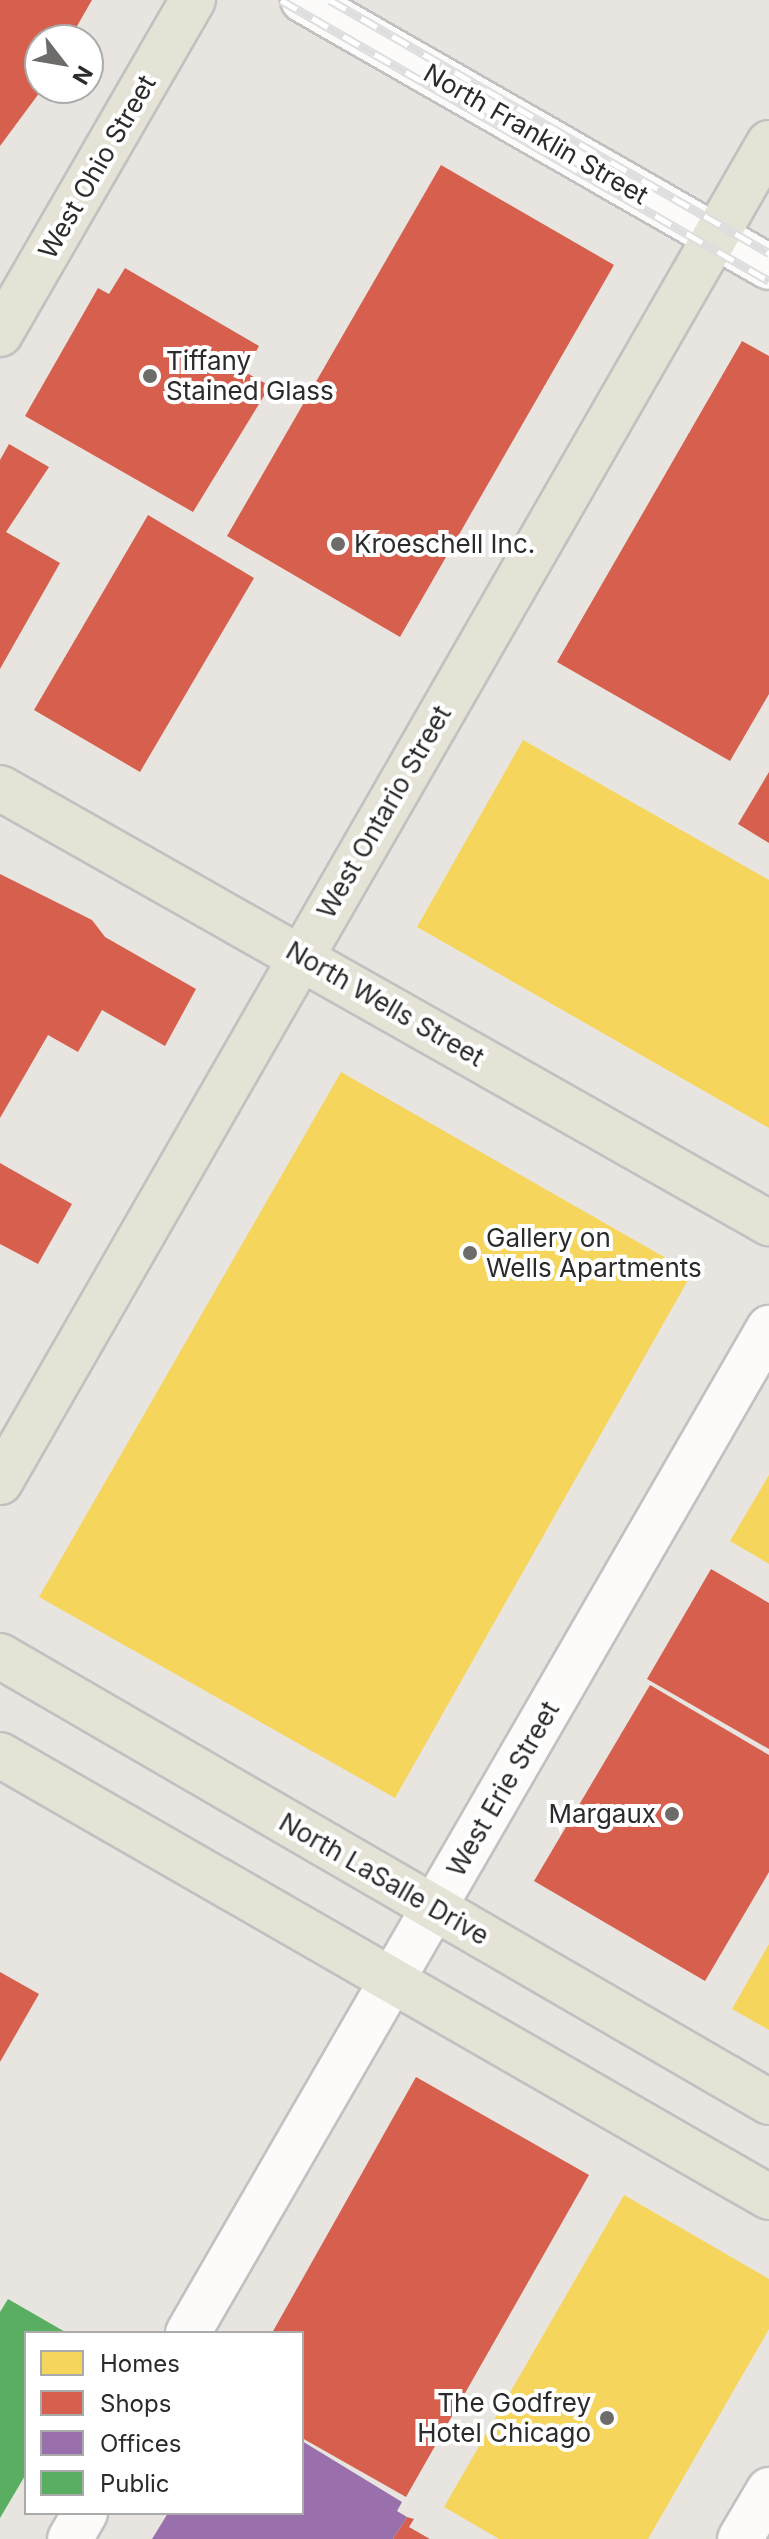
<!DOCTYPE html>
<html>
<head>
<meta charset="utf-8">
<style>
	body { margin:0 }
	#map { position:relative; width:769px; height:2539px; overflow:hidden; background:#e8e5e1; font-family:Inter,sans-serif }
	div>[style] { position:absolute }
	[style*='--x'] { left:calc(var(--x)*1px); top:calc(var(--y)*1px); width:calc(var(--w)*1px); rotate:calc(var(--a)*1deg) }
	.homes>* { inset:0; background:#f6d55c }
	.shops>* { inset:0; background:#d6604d }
	.offices>* { inset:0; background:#9970ab }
	.public>* { inset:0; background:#5aae61 }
	.roads { filter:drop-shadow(2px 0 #c2c1c1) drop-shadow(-2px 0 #c2c1c1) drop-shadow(0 2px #c2c1c1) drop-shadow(0 -2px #c2c1c1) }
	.minor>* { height:44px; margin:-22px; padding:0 22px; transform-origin:22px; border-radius:22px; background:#fcfbfa }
	.major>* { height:44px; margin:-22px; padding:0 22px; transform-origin:22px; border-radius:22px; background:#e5e2d6 }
	.rail>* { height:9px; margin-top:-4.5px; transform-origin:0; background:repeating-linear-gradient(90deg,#fff 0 18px,#dededf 0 36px); box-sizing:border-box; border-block:2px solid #dededf }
	.dots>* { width:22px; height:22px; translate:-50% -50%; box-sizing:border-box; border:4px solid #fff; border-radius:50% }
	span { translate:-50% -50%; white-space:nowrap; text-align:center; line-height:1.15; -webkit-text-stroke:8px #fff; paint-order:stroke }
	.street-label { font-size:26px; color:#2b2b2b }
	.poi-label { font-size:26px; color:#2b2b2b }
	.left { translate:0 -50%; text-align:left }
	.right { translate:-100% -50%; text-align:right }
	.legend { position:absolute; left:24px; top:2331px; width:280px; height:184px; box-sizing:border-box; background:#fff; border:2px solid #aaa; margin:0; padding:10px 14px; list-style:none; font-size:24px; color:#2b2b2b }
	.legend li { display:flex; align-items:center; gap:16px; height:40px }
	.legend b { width:40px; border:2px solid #aaa }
	.north { position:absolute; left:24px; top:24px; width:80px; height:80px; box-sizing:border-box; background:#fff; border:2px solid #aaa; border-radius:50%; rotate:121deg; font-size:22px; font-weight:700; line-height:32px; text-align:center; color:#2b2b2b }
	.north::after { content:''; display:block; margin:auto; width:28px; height:36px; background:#6d6c6b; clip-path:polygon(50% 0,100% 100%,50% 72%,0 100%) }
</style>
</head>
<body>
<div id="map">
	<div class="homes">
		<div style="clip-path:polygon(523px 740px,769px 880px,769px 1128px,417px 927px)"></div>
		<div style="clip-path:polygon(341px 1072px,692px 1273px,395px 1798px,39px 1597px)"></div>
		<div style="clip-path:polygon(769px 1475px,769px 1564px,730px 1541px)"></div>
		<div style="clip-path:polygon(769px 1944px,769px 2030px,732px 2009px)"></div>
		<div style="clip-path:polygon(624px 2195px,769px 2279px,769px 2329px,648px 2539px,499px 2539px,444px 2507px)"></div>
	</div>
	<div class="shops">
		<div style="clip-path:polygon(0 0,92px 0,69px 40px,40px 40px,43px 88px,0 146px)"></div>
		<div style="clip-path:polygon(441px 165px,614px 265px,400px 637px,227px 536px)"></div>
		<div style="clip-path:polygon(125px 268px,259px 346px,245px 372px,270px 386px,193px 512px,25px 416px,98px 288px,109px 294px)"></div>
		<div style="clip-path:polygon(742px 341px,769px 356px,769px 694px,730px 761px,557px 662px)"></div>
		<div style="clip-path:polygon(9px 444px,49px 467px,6px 532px,60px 563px,0 669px,0 460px)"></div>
		<div style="clip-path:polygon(148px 515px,254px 578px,140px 772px,34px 710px)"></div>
		<div style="clip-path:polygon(769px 772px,769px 843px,738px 824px)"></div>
		<div style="clip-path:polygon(0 874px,92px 920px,105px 937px,196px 989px,165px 1046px,102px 1010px,78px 1052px,48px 1035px,0 1118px)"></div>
		<div style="clip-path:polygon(0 1163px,72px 1204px,38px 1264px,0 1244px)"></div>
		<div style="clip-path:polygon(711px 1569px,769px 1603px,769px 1749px,647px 1679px)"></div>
		<div style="clip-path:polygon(650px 1685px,769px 1755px,769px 1872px,705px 1981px,534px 1881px)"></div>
		<div style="clip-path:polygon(0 1972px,39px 1994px,0 2062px)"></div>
		<div style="clip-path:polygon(416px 2077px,589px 2175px,406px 2497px,302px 2438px,302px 2333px,272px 2333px)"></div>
		<div style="clip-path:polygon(407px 2517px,414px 2519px,409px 2527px,430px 2539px,393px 2539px)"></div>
	</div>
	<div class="offices">
		<div style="clip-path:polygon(302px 2441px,402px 2502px,397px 2511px,407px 2517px,393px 2539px,152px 2539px,168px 2513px,302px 2513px)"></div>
	</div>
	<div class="public">
		<div style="clip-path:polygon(8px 2299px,67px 2333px,26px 2333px,26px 2474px,0 2518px,0 2312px)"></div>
	</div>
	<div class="roads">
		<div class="minor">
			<div style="--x:303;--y:0;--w:537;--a:29.81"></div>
			<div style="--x:188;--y:2333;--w:1161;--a:-59.97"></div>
			<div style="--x:70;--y:2539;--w:30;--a:-60"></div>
			<div style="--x:740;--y:2539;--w:57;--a:-59.4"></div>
		</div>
		<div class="major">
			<div style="--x:0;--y:334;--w:386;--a:-60"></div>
			<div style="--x:0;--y:788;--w:884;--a:29.5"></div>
			<div style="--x:0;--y:1482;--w:1544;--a:-60.13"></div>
			<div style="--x:0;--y:1656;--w:889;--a:30.11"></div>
			<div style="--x:0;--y:1755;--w:887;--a:29.89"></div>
		</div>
	</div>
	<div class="rail">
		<div style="--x:281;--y:0;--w:563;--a:29.93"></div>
		<div style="--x:330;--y:0;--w:507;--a:29.96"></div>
	</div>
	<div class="dots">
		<div style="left:150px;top:376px;background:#6d6c6b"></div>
		<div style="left:338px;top:544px;background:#6d6c6b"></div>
		<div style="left:470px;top:1253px;background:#6d6c6b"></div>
		<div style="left:672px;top:1814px;background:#6d6c6b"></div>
		<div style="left:607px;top:2418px;background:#6d6c6b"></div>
	</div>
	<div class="street-label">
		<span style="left:536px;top:134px;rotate:30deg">North Franklin Street</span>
		<span style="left:97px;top:167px;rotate:-60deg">West Ohio Street</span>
		<span style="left:384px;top:812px;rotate:-60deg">West Ontario Street</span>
		<span style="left:385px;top:1004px;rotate:30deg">North Wells Street</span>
		<span style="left:503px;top:1789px;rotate:-60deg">West Erie Street</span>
		<span style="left:384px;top:1879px;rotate:30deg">North LaSalle Drive</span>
	</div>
	<div class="poi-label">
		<span class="left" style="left:166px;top:376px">Tiffany<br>Stained Glass</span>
		<span class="left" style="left:354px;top:544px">Kroeschell Inc.</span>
		<span class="left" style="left:486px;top:1253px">Gallery on<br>Wells Apartments</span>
		<span class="right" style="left:656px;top:1814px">Margaux</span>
		<span class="right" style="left:591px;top:2418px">The Godfrey<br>Hotel Chicago</span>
	</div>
	<ul class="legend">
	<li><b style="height:22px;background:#f6d55c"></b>Homes</li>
	<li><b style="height:22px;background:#d6604d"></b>Shops</li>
	<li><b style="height:22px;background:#9970ab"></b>Offices</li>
	<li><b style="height:22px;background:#5aae61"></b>Public</li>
	</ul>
	<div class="north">N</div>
</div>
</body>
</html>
